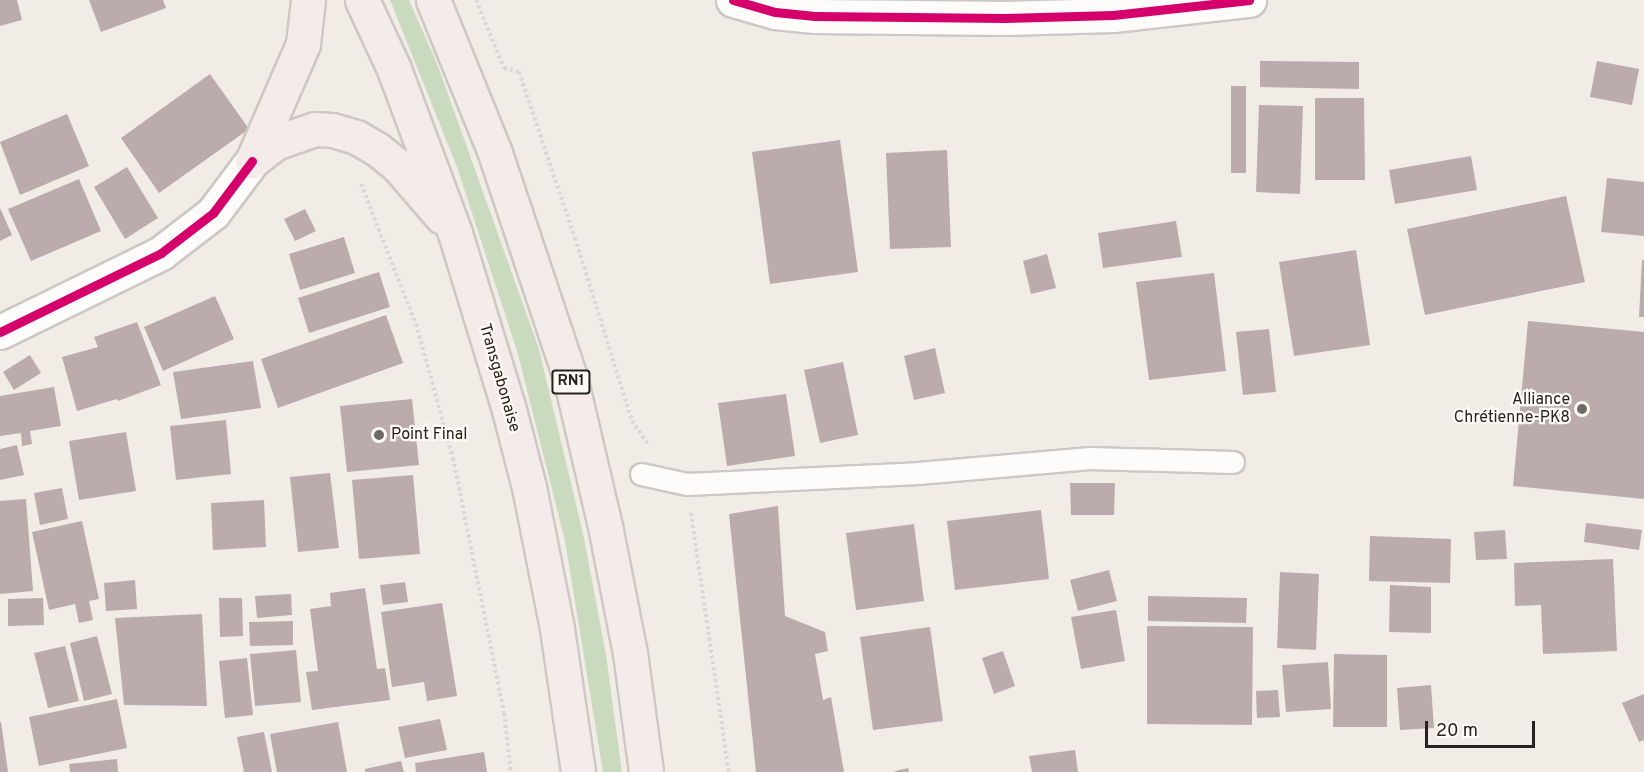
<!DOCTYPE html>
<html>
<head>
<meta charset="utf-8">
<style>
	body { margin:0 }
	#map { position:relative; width:1644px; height:772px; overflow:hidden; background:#f2ece6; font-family:Overpass,sans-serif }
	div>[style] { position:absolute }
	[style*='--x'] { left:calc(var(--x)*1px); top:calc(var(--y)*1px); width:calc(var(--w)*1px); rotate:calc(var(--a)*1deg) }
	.green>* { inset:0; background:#cadabe }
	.building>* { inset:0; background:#bbabad }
	.path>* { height:4px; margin-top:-2px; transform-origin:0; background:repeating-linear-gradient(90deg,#dad8d6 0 3px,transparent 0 6px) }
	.roads { filter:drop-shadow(2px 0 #cdc8c3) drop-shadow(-2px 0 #cdc8c3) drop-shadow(0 2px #cdc8c3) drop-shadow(0 -2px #cdc8c3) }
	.service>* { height:21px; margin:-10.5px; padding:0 10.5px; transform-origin:10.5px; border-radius:10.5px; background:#fdfcfb }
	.minor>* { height:33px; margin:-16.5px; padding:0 16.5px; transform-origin:16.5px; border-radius:16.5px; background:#fdfcfb }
	.tertiary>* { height:33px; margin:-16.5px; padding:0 16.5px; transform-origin:16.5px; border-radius:16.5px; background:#fdfcfb }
	.trunk>* { height:33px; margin:-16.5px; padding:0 16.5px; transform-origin:16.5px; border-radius:16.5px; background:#f4eceb }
	.cycleway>* { height:9px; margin:-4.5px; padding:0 4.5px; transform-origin:4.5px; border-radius:4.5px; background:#d6006c }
	.dots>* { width:16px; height:16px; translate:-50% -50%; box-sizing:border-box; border:3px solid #fffaf5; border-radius:50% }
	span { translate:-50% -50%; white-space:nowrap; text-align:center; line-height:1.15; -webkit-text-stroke:4.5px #fffaf5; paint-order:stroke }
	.shield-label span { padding:2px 4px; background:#fffaf5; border:2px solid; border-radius:4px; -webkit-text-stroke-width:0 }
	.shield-label { font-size:15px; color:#27221e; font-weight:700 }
	.street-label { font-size:16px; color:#27221e }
	.poi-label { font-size:16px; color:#27221e }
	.right { translate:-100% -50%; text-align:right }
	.left { translate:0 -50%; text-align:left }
	.scale { position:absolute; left:1425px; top:721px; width:110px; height:27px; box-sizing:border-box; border:3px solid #27221e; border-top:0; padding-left:8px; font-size:18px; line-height:21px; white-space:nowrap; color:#27221e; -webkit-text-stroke:4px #fffaf5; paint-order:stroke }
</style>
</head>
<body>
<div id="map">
	<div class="green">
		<div style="clip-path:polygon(390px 0,409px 0,438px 66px,539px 349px,584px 538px,606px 655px,622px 772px,603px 772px,565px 541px,518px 354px,457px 167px)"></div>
	</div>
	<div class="building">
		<div style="clip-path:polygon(0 0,17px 0,22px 20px,0 26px)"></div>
		<div style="clip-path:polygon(89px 0,163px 0,166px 8px,101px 32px)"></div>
		<div style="clip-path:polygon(1260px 61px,1359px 62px,1359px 89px,1260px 87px)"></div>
		<div style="clip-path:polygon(1597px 61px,1639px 69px,1632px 105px,1590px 97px)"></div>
		<div style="clip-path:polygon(210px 74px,249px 129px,159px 193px,121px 138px)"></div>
		<div style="clip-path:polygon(1231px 86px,1246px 86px,1246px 173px,1231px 173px)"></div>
		<div style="clip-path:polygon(1315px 98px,1364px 98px,1365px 180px,1315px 180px)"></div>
		<div style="clip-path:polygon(1259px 105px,1303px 106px,1300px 194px,1256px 192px)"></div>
		<div style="clip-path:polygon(67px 114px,89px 166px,20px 195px,0 142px)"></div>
		<div style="clip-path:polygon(840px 140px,858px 272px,770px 284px,752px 152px)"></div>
		<div style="clip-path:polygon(947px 150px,951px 247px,890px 249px,886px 153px)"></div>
		<div style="clip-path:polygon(1471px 156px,1477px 190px,1395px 204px,1389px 170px)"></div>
		<div style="clip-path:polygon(127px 167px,158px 218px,125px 239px,94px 187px)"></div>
		<div style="clip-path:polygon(1607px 178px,1644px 182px,1644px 236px,1601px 232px)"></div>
		<div style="clip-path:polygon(79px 179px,101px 231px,31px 261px,8px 209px)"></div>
		<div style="clip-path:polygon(1566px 196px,1585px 282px,1425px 315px,1407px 229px)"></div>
		<div style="clip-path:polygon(0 208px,12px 235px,0 241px)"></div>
		<div style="clip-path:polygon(305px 209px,316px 231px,295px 241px,284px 219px)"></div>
		<div style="clip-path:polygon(1176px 221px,1182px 257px,1103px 268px,1098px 233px)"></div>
		<div style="clip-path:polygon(344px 237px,355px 273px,300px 290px,289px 254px)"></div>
		<div style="clip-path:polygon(1356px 250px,1370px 345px,1294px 356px,1279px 262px)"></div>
		<div style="clip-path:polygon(1047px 254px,1056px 288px,1031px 294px,1023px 261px)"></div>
		<div style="clip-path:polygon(1642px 260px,1644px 260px,1644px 317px,1639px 317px)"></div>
		<div style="clip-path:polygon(379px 272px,390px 307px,309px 333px,298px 298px)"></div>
		<div style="clip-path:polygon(1214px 273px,1226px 371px,1149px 380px,1136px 282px)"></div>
		<div style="clip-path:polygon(215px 296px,234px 339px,163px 371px,144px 327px)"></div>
		<div style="clip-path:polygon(386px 315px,403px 363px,278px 408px,261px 359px)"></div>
		<div style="clip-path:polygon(1528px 321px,1644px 332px,1644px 499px,1513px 486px)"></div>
		<div style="clip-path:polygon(137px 322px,161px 385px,118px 401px,117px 399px,77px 411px,62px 357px,98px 347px,94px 337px)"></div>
		<div style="clip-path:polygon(1269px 329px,1276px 392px,1243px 395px,1236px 332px)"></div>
		<div style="clip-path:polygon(935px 348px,945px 393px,914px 400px,904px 356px)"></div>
		<div style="clip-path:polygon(30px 355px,41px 373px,14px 390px,3px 372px)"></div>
		<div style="clip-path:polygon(253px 361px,261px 408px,181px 419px,173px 372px)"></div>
		<div style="clip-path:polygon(843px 362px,858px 435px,820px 443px,804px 370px)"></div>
		<div style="clip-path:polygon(54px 387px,61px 426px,30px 431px,32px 444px,22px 446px,21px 433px,0 436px,0 396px)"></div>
		<div style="clip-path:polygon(786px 394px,795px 456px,727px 466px,718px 403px)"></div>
		<div style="clip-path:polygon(412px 399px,419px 465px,347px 472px,340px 406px)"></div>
		<div style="clip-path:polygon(226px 420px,231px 474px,176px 480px,170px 426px)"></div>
		<div style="clip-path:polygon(126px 432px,136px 491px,79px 500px,69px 441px)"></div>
		<div style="clip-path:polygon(17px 445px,24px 475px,0 480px,0 449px)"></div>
		<div style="clip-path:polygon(330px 473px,339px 548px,298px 552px,290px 477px)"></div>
		<div style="clip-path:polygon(413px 475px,420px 554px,359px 559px,352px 480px)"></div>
		<div style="clip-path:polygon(1070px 483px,1115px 483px,1114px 515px,1071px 515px)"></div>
		<div style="clip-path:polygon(62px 488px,68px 519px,40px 525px,34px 493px)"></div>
		<div style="clip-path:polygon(26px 499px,33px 591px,0 594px,0 501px)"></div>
		<div style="clip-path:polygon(264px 500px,266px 547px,213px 550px,211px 503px)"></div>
		<div style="clip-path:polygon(778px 506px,785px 616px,825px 632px,828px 651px,815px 654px,823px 700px,831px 697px,844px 772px,756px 772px,729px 514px)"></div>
		<div style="clip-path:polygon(1041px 510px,1049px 579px,955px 590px,947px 521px)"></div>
		<div style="clip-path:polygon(82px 521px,99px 599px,89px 601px,93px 620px,79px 623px,75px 604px,49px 610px,32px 532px)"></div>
		<div style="clip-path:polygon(1586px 523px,1642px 530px,1639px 550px,1584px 542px)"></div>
		<div style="clip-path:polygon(914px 524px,924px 601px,856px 610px,846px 533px)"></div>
		<div style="clip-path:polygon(1505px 530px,1507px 559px,1476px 560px,1474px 532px)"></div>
		<div style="clip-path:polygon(1370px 536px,1451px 539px,1450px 583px,1369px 581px)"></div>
		<div style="clip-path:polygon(1613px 559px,1617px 651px,1543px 654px,1541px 605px,1515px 606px,1514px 563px)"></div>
		<div style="clip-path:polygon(1109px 570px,1117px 601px,1078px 611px,1070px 580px)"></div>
		<div style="clip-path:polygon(1280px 572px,1319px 574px,1316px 650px,1277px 648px)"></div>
		<div style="clip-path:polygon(135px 580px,137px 609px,106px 611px,104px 583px)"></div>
		<div style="clip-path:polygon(405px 582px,408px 602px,383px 605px,380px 585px)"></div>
		<div style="clip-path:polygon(1390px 585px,1431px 587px,1431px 633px,1389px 632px)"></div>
		<div style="clip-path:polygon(365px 588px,377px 669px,385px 668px,390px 700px,312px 710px,306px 672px,318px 671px,310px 609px,331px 606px,330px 593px)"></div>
		<div style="clip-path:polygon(291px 594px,292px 615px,257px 618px,255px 596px)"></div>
		<div style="clip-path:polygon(1148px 596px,1247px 598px,1246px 623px,1148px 621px)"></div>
		<div style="clip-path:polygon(43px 598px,44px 625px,8px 626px,8px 599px)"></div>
		<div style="clip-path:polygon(219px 598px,242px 598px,243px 636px,220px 637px)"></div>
		<div style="clip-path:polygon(442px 603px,457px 696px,427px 701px,424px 682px,392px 687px,381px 612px)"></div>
		<div style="clip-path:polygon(1116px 610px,1125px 661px,1081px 669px,1071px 617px)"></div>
		<div style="clip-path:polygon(202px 614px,207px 706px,124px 705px,115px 618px)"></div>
		<div style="clip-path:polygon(293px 621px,293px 645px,250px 646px,249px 622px)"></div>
		<div style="clip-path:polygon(1147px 626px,1253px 627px,1252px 725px,1147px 724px)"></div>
		<div style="clip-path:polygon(930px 627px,943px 721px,873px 730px,860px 637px)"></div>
		<div style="clip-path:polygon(97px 636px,112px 694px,84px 701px,70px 643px)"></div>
		<div style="clip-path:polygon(65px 646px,79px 701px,48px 708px,34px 653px)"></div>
		<div style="clip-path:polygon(296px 650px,301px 702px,255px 706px,250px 654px)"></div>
		<div style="clip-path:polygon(1003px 651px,1015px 686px,994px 694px,982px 658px)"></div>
		<div style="clip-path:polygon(1334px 654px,1387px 655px,1387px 727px,1333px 727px)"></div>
		<div style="clip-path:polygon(247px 658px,253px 715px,225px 718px,219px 661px)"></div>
		<div style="clip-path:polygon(1328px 662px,1331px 709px,1286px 712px,1282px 665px)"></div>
		<div style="clip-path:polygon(1431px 685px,1434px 728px,1400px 730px,1397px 688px)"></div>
		<div style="clip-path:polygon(1278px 690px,1280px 717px,1257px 718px,1256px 691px)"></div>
		<div style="clip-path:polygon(1644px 694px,1644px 740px,1639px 742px,1622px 703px)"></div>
		<div style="clip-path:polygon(117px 699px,127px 748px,39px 766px,29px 717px)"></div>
		<div style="clip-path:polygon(440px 719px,447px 750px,405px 758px,398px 727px)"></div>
		<div style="clip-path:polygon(0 722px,1px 722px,8px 772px,0 772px)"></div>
		<div style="clip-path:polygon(338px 722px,347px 772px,277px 772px,270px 734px)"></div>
		<div style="clip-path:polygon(264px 732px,272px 772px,244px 772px,237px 737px)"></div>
		<div style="clip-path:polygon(1075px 750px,1078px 772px,1032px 772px,1029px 756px)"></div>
		<div style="clip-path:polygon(484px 752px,487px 772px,416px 772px,415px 763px)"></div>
		<div style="clip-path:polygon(117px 759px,118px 772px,70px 772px,69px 764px)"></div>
		<div style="clip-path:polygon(401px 761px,404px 772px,365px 772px,365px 769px)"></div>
		<div style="clip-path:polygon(908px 768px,909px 772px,895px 772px,895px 771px)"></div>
	</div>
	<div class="path">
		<div style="--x:476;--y:0;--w:74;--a:67.6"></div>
		<div style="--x:504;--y:68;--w:16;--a:15"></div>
		<div style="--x:519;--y:72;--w:175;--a:71.4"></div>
		<div style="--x:575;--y:238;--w:192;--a:72.7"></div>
		<div style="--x:632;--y:421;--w:29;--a:55"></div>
		<div style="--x:361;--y:184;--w:150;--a:68.6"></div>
		<div style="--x:416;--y:324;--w:139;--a:74.6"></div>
		<div style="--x:453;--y:458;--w:260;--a:78.7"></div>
		<div style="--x:504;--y:713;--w:59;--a:83.2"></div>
		<div style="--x:691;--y:513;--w:262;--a:81.7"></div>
	</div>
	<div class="roads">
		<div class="service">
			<div style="--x:641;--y:474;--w:47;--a:12.3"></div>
			<div style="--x:687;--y:484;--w:231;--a:-2.7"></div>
			<div style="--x:918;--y:473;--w:173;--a:-5"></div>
			<div style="--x:1090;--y:458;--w:143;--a:1.6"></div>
		</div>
		<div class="minor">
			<div style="--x:0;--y:332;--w:179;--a:-26.1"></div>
			<div style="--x:161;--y:253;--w:66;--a:-37.6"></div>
			<div style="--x:213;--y:213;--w:65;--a:-53.1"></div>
		</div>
		<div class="tertiary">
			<div style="--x:733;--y:0;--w:44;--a:15.9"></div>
			<div style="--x:775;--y:12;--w:40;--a:5.7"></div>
			<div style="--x:815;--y:16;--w:190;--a:0.6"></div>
			<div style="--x:1005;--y:18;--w:108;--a:-1.6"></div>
			<div style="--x:1113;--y:15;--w:137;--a:-6.3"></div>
		</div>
		<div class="trunk">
			<div style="--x:362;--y:0;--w:76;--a:65.1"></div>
			<div style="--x:394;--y:69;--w:175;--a:69.6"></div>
			<div style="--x:455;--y:233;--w:181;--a:73"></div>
			<div style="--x:508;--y:406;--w:84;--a:75.5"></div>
			<div style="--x:529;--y:487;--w:145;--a:78.8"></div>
			<div style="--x:557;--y:629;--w:145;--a:81.6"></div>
			<div style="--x:433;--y:0;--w:165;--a:67.9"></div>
			<div style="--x:495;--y:153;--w:236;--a:71.5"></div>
			<div style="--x:570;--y:377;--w:158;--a:76.8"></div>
			<div style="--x:606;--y:531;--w:124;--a:78.9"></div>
			<div style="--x:630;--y:653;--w:120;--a:82.3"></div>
			<div style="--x:253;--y:159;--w:125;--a:-66.5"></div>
			<div style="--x:303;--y:44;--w:44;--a:-83.5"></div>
			<div style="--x:252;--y:161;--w:29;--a:-38"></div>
			<div style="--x:275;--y:143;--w:42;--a:-19.3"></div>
			<div style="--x:315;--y:129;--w:17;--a:3"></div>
			<div style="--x:332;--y:130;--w:25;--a:16"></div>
			<div style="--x:356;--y:137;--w:24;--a:30"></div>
			<div style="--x:377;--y:149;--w:27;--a:39"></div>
			<div style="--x:398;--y:166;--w:67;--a:49.2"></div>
		</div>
	</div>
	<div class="cycleway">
		<div style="--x:733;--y:0;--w:44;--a:15.9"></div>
		<div style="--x:775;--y:12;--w:40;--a:5.7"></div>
		<div style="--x:815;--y:16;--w:190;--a:0.6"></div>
		<div style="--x:1005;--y:18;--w:108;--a:-1.6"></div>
		<div style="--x:1113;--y:15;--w:137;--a:-6.3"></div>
		<div style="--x:0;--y:332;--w:179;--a:-26.1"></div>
		<div style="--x:161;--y:253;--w:66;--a:-37.6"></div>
		<div style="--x:213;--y:213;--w:65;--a:-53.1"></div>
	</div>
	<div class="dots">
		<div style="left:1582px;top:409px;background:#6e6964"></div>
		<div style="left:379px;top:435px;background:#6e6964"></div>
	</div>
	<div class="shield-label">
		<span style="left:571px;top:382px">RN1</span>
	</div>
	<div class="street-label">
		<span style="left:499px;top:378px;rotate:74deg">Transgabonaise</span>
	</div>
	<div class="poi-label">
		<span class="right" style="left:1570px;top:409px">Alliance<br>Chrétienne-PK8</span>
		<span class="left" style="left:391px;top:435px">Point Final</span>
	</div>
	<div class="scale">20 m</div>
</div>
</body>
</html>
